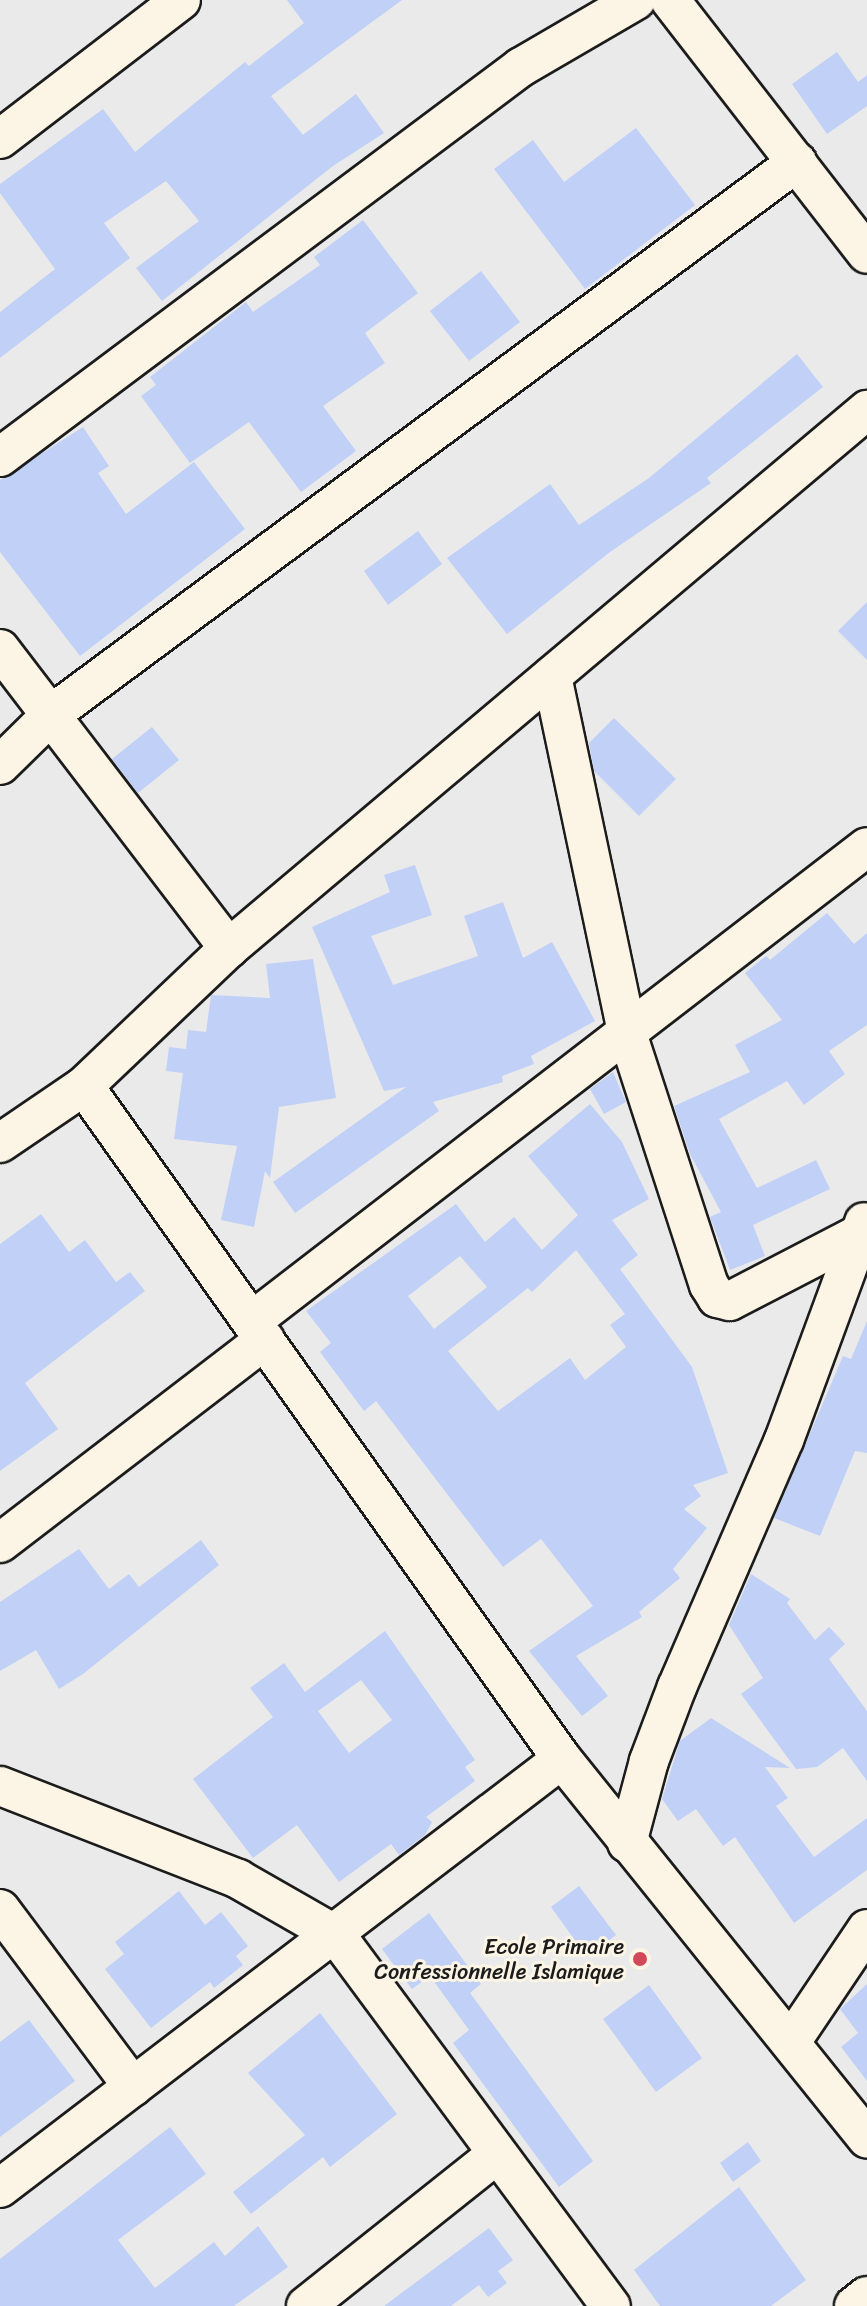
<!DOCTYPE html>
<html>
<head>
<meta charset="utf-8">
<style>
	body { margin:0 }
	#map { position:relative; width:867px; height:2306px; overflow:hidden; background:#eaeaea; font-family:Sriracha,sans-serif }
	div>[style] { position:absolute }
	[style*='--x'] { left:calc(var(--x)*1px); top:calc(var(--y)*1px); width:calc(var(--w)*1px); rotate:calc(var(--a)*1deg) }
	.building>* { inset:0; background:#c0d0f6 }
	.roads { filter:drop-shadow(2px 0 #1c1c1c) drop-shadow(-2px 0 #1c1c1c) drop-shadow(0 2px #1c1c1c) drop-shadow(0 -2px #1c1c1c) }
	.minor>* { height:38px; margin:-19px; padding:0 19px; transform-origin:19px; border-radius:19px; background:#fcf5e5 }
	.dots>* { width:22px; height:22px; translate:-50% -50%; box-sizing:border-box; border:4px solid #fcf5e5; border-radius:50% }
	span { translate:-50% -50%; white-space:nowrap; text-align:center; line-height:1.15; -webkit-text-stroke:6px #fcf5e5; paint-order:stroke }
	.poi-label { font-size:22px; color:#1c1c1c }
	.right { translate:-100% -50%; text-align:right }
</style>
</head>
<body>
<div id="map">
	<div class="building">
		<div style="clip-path:polygon(287px 0,402px 0,271px 96px,303px 135px,356px 94px,384px 133px,333px 166px,162px 301px,136px 268px,199px 221px,166px 181px,104px 223px,130px 258px,0 358px,0 312px,55px 269px,0 193px,0 184px,103px 109px,135px 152px,245px 62px,249px 66px,304px 23px)"></div>
		<div style="clip-path:polygon(837px 52px,858px 82px,867px 75px,867px 106px,827px 134px,792px 84px)"></div>
		<div style="clip-path:polygon(636px 128px,695px 205px,585px 289px,494px 169px,533px 140px,564px 182px)"></div>
		<div style="clip-path:polygon(363px 220px,418px 293px,365px 333px,385px 363px,323px 406px,356px 451px,301px 492px,249px 422px,190px 463px,141px 396px,156px 385px,150px 377px,246px 302px,253px 312px,320px 265px,314px 257px)"></div>
		<div style="clip-path:polygon(481px 271px,520px 322px,469px 361px,430px 311px)"></div>
		<div style="clip-path:polygon(797px 354px,823px 387px,707px 478px,711px 483px,610px 552px,507px 634px,447px 558px,550px 484px,579px 525px,649px 478px)"></div>
		<div style="clip-path:polygon(83px 427px,109px 466px,98px 473px,126px 514px,194px 462px,245px 529px,80px 656px,0 552px,0 480px)"></div>
		<div style="clip-path:polygon(418px 531px,442px 564px,388px 605px,364px 571px)"></div>
		<div style="clip-path:polygon(867px 602px,867px 660px,838px 631px)"></div>
		<div style="clip-path:polygon(614px 718px,676px 779px,639px 816px,594px 771px,589px 743px)"></div>
		<div style="clip-path:polygon(152px 727px,179px 760px,138px 793px,112px 759px)"></div>
		<div style="clip-path:polygon(415px 865px,432px 915px,371px 936px,393px 985px,478px 956px,464px 916px,503px 902px,523px 958px,552px 942px,595px 1021px,531px 1056px,534px 1064px,502px 1076px,503px 1082px,433px 1102px,439px 1111px,295px 1213px,273px 1182px,406px 1087px,384px 1091px,312px 927px,390px 892px,384px 875px)"></div>
		<div style="clip-path:polygon(827px 913px,854px 944px,867px 933px,867px 1025px,829px 1051px,845px 1074px,804px 1105px,787px 1081px,719px 1119px,757px 1188px,816px 1160px,830px 1189px,753px 1225px,765px 1256px,730px 1270px,710px 1217px,721px 1212px,690px 1154px,674px 1106px,750px 1072px,735px 1045px,782px 1020px,745px 973px,766px 956px,770px 960px)"></div>
		<div style="clip-path:polygon(313px 959px,336px 1098px,279px 1107px,270px 1178px,265px 1171px,254px 1227px,221px 1220px,237px 1146px,174px 1139px,183px 1073px,166px 1071px,169px 1047px,186px 1049px,188px 1030px,206px 1032px,211px 995px,270px 998px,266px 964px)"></div>
		<div style="clip-path:polygon(613px 1072px,626px 1102px,604px 1114px,590px 1089px)"></div>
		<div style="clip-path:polygon(evenodd,590px 1104px,622px 1142px,649px 1199px,612px 1220px,638px 1255px,620px 1269px,692px 1367px,728px 1473px,693px 1485px,701px 1496px,684px 1509px,707px 1528px,673px 1569px,680px 1578px,639px 1612px,642px 1617px,576px 1656px,608px 1696px,582px 1716px,529px 1651px,593px 1606px,541px 1539px,503px 1567px,376px 1401px,364px 1411px,320px 1352px,331px 1343px,306px 1311px,456px 1204px,485px 1242px,514px 1217px,542px 1250px,578px 1215px,528px 1156px,590px 1104px,576px 1250px,625px 1314px,610px 1325px,626px 1347px,585px 1380px,570px 1358px,498px 1411px,448px 1351px,528px 1288px,532px 1292px,576px 1250px,590px 1104px,460px 1256px,487px 1287px,434px 1329px,408px 1296px,460px 1256px)"></div>
		<div style="clip-path:polygon(41px 1214px,69px 1252px,85px 1240px,116px 1282px,130px 1272px,145px 1291px,25px 1383px,58px 1429px,0 1471px,0 1244px)"></div>
		<div style="clip-path:polygon(867px 1321px,867px 1453px,855px 1451px,820px 1536px,774px 1518px,843px 1356px,851px 1359px)"></div>
		<div style="clip-path:polygon(201px 1540px,219px 1565px,83px 1674px,59px 1689px,36px 1650px,0 1671px,0 1602px,79px 1549px,109px 1589px,129px 1574px,139px 1587px)"></div>
		<div style="clip-path:polygon(751px 1574px,790px 1599px,787px 1603px,815px 1640px,829px 1627px,845px 1644px,829px 1659px,867px 1711px,867px 1781px,843px 1748px,817px 1767px,796px 1769px,741px 1694px,763px 1678px,729px 1625px)"></div>
		<div style="clip-path:polygon(evenodd,385px 1631px,475px 1760px,465px 1767px,475px 1781px,426px 1817px,432px 1822px,425px 1835px,399px 1855px,391px 1844px,339px 1882px,297px 1825px,253px 1858px,193px 1779px,273px 1717px,250px 1688px,284px 1663px,305px 1692px,385px 1631px,361px 1680px,392px 1720px,349px 1753px,318px 1711px,361px 1680px)"></div>
		<div style="clip-path:polygon(711px 1718px,790px 1768px,765px 1767px,788px 1798px,776px 1806px,814px 1857px,867px 1818px,867px 1870px,794px 1923px,735px 1837px,723px 1846px,696px 1809px,678px 1821px,662px 1799px,680px 1741px)"></div>
		<div style="clip-path:polygon(579px 1886px,616px 1935px,587px 1957px,551px 1907px)"></div>
		<div style="clip-path:polygon(179px 1891px,205px 1925px,221px 1912px,248px 1946px,236px 1956px,243px 1965px,214px 1988px,210px 1982px,151px 2028px,105px 1969px,124px 1954px,115px 1942px)"></div>
		<div style="clip-path:polygon(429px 1913px,481px 1984px,470px 1993px,593px 2161px,559px 2187px,453px 2043px,469px 2030px,430px 1976px,412px 1989px,382px 1949px)"></div>
		<div style="clip-path:polygon(867px 1984px,867px 2081px,841px 2047px,858px 2033px,840px 2009px)"></div>
		<div style="clip-path:polygon(649px 1985px,702px 2058px,656px 2092px,603px 2019px)"></div>
		<div style="clip-path:polygon(320px 2013px,397px 2114px,330px 2167px,323px 2157px,251px 2214px,233px 2192px,305px 2135px,248px 2073px)"></div>
		<div style="clip-path:polygon(29px 2020px,75px 2081px,0 2137px,0 2042px)"></div>
		<div style="clip-path:polygon(170px 2127px,206px 2174px,118px 2240px,155px 2288px,214px 2242px,225px 2256px,258px 2226px,288px 2267px,234px 2306px,0 2306px,0 2259px)"></div>
		<div style="clip-path:polygon(748px 2142px,761px 2161px,733px 2182px,720px 2163px)"></div>
		<div style="clip-path:polygon(739px 2187px,806px 2280px,771px 2306px,660px 2306px,634px 2270px)"></div>
		<div style="clip-path:polygon(489px 2228px,513px 2260px,498px 2271px,507px 2283px,488px 2297px,479px 2285px,451px 2306px,384px 2306px)"></div>
	</div>
	<div class="roads">
		<div class="minor">
			<div style="--x:670;--y:0;--w:321;--a:52.2"></div>
			<div style="--x:0;--y:139;--w:228;--a:-37.5"></div>
			<div style="--x:0;--y:457;--w:651;--a:-36.82"></div>
			<div style="--x:521;--y:67;--w:133;--a:-30.2"></div>
			<div style="--x:0;--y:649;--w:377;--a:52.6"></div>
			<div style="--x:552;--y:676;--w:365;--a:78.1"></div>
			<div style="--x:627;--y:1033;--w:265;--a:72"></div>
			<div style="--x:709;--y:1285;--w:15;--a:58"></div>
			<div style="--x:717;--y:1298;--w:13;--a:13"></div>
			<div style="--x:730;--y:1301;--w:154;--a:-27.4"></div>
			<div style="--x:0;--y:765;--w:74;--a:-44.5"></div>
			<div style="--x:53;--y:713;--w:926;--a:-36.52"></div>
			<div style="--x:84;--y:1086;--w:825;--a:54.62"></div>
			<div style="--x:562;--y:1759;--w:487;--a:51.2"></div>
			<div style="--x:0;--y:1143;--w:102;--a:-34.2"></div>
			<div style="--x:84;--y:1086;--w:200;--a:-43.6"></div>
			<div style="--x:229;--y:948;--w:835;--a:-40.14"></div>
			<div style="--x:252;--y:1321;--w:776;--a:-37.62"></div>
			<div style="--x:0;--y:1543;--w:334;--a:-37.5"></div>
			<div style="--x:0;--y:1786;--w:256;--a:21.3"></div>
			<div style="--x:238;--y:1879;--w:113;--a:29.7"></div>
			<div style="--x:336;--y:1935;--w:462;--a:53.5"></div>
			<div style="--x:627;--y:1843;--w:85;--a:-75"></div>
			<div style="--x:649;--y:1761;--w:79;--a:-69.3"></div>
			<div style="--x:677;--y:1687;--w:269;--a:-66.6"></div>
			<div style="--x:784;--y:1440;--w:232;--a:-69.8"></div>
			<div style="--x:0;--y:1909;--w:222;--a:53.2"></div>
			<div style="--x:791;--y:2042;--w:136;--a:-56.1"></div>
			<div style="--x:0;--y:2188;--w:707;--a:-37.36"></div>
			<div style="--x:306;--y:2306;--w:243;--a:-38.5"></div>
			<div style="--x:854;--y:2306;--w:16;--a:-38"></div>
		</div>
	</div>
	<div class="dots">
		<div style="left:640px;top:1959px;background:#d1495b"></div>
	</div>
	<div class="poi-label">
		<span class="right" style="left:624px;top:1959px">Ecole Primaire<br>Confessionnelle Islamique</span>
	</div>
</div>
</body>
</html>
